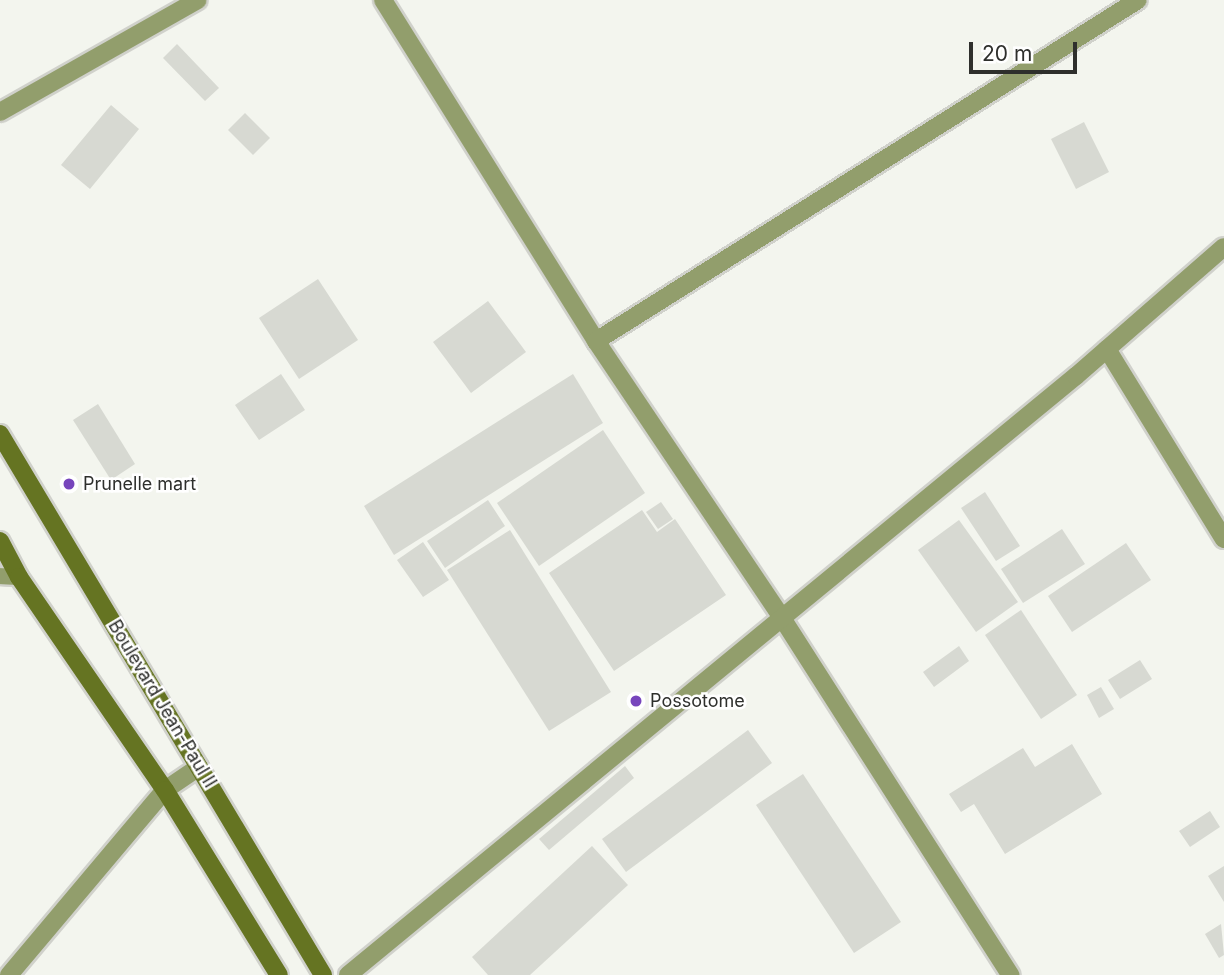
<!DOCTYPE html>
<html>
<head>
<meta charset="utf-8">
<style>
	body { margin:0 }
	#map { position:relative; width:1224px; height:975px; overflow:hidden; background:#f3f5ee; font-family:Inter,sans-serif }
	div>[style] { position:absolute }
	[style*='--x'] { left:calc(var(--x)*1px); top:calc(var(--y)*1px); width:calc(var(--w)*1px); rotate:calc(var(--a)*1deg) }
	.building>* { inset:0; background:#d7d9d2 }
	.roads { filter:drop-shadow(2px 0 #d0d1cb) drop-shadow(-2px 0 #d0d1cb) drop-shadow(0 2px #d0d1cb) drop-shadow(0 -2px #d0d1cb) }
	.service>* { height:16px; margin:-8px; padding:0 8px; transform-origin:8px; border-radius:8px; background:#929e6c }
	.minor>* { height:18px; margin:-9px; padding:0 9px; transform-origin:9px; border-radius:9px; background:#929e6c }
	.secondary>* { height:18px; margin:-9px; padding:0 9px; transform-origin:9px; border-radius:9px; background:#657422 }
	.dots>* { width:19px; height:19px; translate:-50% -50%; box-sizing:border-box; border:4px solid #fff; border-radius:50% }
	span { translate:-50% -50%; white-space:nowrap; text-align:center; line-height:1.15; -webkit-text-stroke:5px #fff; paint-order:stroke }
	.poi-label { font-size:18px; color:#2e2f2c }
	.left { translate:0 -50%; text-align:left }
	.street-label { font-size:18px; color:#2e2f2c }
	.scale { position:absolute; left:969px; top:42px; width:108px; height:32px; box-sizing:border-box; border:4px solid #2e2f2c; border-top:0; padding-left:9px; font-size:21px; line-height:24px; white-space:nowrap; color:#2e2f2c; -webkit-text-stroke:5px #fff; paint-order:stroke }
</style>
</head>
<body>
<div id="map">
	<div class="building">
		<div style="clip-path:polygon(177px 44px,219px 88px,205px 101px,163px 58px)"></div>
		<div style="clip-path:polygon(111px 105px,139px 129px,90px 189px,61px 165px)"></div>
		<div style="clip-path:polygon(245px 113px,270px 138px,253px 155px,228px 130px)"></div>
		<div style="clip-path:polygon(1084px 122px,1109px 172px,1076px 189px,1051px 139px)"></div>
		<div style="clip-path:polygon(318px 279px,358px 340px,299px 379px,259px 318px)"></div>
		<div style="clip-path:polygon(488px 301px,526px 352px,471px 393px,433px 342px)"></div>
		<div style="clip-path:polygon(281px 374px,305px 410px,259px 440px,235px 405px)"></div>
		<div style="clip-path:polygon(573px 374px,603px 423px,394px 555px,364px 506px)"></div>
		<div style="clip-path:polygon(98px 404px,135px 464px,111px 480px,73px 420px)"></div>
		<div style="clip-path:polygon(603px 430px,645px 493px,539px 566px,497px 503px)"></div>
		<div style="clip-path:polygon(985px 492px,1020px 546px,996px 561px,961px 508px)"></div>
		<div style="clip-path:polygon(488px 500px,505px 526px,445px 568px,427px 541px)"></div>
		<div style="clip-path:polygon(661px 502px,673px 519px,658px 529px,646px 512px)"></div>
		<div style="clip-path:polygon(642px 510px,657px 532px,675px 519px,726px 595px,614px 671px,549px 573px)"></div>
		<div style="clip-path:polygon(959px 520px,1018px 602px,976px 632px,918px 550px)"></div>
		<div style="clip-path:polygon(1062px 529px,1085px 564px,1023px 603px,1001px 569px)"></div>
		<div style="clip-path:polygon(510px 530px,611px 692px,549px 731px,447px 570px)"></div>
		<div style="clip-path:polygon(423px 542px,449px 580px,423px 597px,397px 560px)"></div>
		<div style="clip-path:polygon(1126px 543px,1151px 580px,1072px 632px,1048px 596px)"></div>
		<div style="clip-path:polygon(1021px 610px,1077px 695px,1041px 719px,985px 635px)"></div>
		<div style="clip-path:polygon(959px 646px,969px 661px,934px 687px,923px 672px)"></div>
		<div style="clip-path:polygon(1140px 660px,1152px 679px,1120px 699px,1108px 680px)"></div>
		<div style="clip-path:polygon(1101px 687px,1114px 709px,1099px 718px,1087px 695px)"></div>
		<div style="clip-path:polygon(748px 730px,772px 763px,626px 872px,602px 839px)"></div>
		<div style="clip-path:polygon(1072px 744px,1102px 794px,1005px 854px,974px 804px,961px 812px,949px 794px,1023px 748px,1035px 767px)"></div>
		<div style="clip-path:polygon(625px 766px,634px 778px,549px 850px,539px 839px)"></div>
		<div style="clip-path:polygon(803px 774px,901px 922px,854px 953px,756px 805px)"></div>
		<div style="clip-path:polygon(1210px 811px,1220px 827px,1190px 847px,1179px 831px)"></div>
		<div style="clip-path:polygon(592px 846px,628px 885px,530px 975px,488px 975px,472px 957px)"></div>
		<div style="clip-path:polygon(1224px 866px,1224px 902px,1208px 876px)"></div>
		<div style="clip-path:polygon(1221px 924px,1224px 955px,1219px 958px,1205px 934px)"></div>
	</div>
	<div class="roads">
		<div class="service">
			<div style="--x:0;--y:576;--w:19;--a:3"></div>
		</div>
		<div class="minor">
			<div style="--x:383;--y:0;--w:402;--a:58"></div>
			<div style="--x:596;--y:341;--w:334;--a:56.1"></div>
			<div style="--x:782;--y:618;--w:424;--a:57.4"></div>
			<div style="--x:0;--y:112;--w:227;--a:-29.5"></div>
			<div style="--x:596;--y:341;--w:640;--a:-32.18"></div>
			<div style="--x:1107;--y:349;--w:223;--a:58.4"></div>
			<div style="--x:9;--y:975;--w:242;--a:-49.9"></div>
			<div style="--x:165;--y:790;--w:41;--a:-34.1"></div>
			<div style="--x:348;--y:975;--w:943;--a:-39.45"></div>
			<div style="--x:1076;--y:376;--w:196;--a:-41.1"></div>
		</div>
		<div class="secondary">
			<div style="--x:0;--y:434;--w:630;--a:59.16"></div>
			<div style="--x:0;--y:541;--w:41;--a:62.2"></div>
			<div style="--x:19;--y:577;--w:258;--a:55.6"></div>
			<div style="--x:165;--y:790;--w:217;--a:58.4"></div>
		</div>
	</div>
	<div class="dots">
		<div style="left:69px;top:484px;background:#7745bc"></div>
		<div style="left:636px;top:701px;background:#7745bc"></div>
	</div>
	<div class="poi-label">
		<span class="left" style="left:83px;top:484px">Prunelle mart</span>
		<span class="left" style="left:650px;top:701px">Possotome</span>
	</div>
	<div class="street-label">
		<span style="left:162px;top:704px;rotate:59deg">Boulevard Jean-Paul II</span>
	</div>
	<div class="scale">20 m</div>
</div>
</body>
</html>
